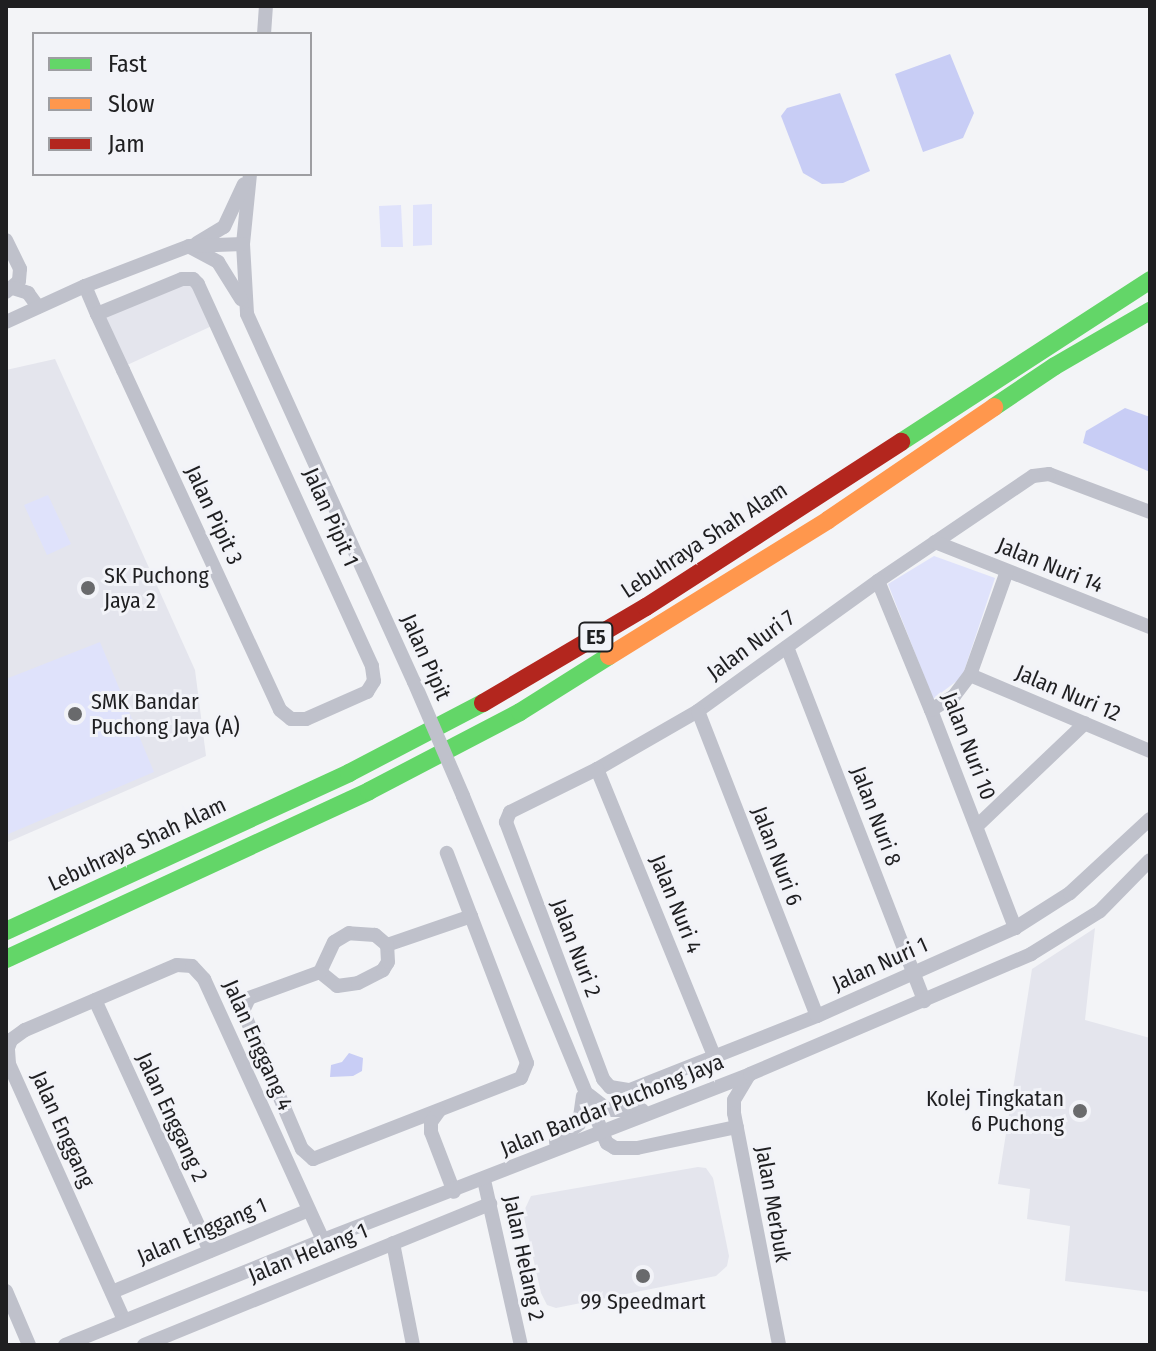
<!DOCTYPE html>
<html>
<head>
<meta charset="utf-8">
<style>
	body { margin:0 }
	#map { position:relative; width:1156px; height:1351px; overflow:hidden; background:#f3f4f7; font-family:"Fira Sans Condensed",sans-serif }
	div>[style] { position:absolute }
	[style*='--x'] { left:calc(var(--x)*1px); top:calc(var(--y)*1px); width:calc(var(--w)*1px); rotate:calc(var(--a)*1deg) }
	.built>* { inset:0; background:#e4e5ed }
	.green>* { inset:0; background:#dfe2fb }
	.water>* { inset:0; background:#c8cdf5 }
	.street>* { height:14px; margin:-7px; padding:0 7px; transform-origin:7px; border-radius:7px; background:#bfc1cb }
	.fast>* { height:18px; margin:-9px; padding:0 9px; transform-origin:9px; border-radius:9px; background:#63d668 }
	.slow>* { height:18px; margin:-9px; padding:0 9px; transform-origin:9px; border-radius:9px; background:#ff974d }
	.jam>* { height:18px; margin:-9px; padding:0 9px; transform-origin:9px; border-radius:9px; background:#b3261e }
	.street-bridge>* { height:14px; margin:-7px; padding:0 7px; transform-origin:7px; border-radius:7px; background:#bfc1cb }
	.dots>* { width:22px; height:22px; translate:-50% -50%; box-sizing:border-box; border:4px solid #f2f3f8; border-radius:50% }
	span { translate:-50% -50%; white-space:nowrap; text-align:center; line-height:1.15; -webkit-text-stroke:6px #f2f3f8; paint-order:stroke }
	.shield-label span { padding:2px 6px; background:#f2f3f8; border:2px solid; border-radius:6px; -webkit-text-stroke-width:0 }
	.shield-label { font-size:20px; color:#1f1f21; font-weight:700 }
	.street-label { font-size:22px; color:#1f1f21 }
	.poi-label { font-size:22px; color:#1f1f21 }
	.left { translate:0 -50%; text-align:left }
	.right { translate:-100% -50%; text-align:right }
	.frame { position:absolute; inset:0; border:8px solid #1f1f21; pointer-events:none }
	.legend { position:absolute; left:32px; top:32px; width:280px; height:144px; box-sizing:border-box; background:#f2f3f8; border:2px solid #9e9ea2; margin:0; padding:10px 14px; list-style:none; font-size:24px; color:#1f1f21 }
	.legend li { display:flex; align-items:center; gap:16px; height:40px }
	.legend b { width:40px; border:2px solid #9e9ea2 }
</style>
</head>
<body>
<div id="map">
	<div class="built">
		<div style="clip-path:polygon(189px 282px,214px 325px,125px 366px,104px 317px)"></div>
		<div style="clip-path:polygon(55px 359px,195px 670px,206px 756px,6px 843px,6px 370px)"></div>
		<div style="clip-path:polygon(1095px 928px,1085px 1020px,1150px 1038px,1150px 1292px,1065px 1281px,1070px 1226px,1027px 1219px,1030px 1189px,998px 1184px,1032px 969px)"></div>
		<div style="clip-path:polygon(698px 1167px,706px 1168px,713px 1178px,729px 1256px,727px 1266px,716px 1276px,556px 1308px,547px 1305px,541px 1293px,523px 1213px,531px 1196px)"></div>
	</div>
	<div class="green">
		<div style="clip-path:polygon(432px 204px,432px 245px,413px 246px,413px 205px)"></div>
		<div style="clip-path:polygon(401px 205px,403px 247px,381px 247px,379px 206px)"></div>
		<div style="clip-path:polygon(48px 495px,71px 544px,47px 555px,24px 505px)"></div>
		<div style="clip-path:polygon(934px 556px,995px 578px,962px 677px,933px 699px,888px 584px)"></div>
		<div style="clip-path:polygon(100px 642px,154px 772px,6px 835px,6px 679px)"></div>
	</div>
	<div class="water">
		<div style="clip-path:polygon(950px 54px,974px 113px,963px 138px,923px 152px,895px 74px)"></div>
		<div style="clip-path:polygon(840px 93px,870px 171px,843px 183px,822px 184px,803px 173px,781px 116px,787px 108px)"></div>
		<div style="clip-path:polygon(1125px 408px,1150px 417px,1150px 472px,1083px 443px,1086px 431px)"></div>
		<div style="clip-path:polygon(349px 1053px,363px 1058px,362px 1071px,353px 1076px,330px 1077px,331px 1065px,342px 1062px)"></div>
	</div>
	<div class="street">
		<div style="--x:264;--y:34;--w:28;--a:-86"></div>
		<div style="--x:250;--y:174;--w:70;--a:95.7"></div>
		<div style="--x:243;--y:244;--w:70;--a:86.7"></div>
		<div style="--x:247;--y:314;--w:404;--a:65.6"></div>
		<div style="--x:6;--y:240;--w:32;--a:64"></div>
		<div style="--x:20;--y:269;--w:12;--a:95"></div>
		<div style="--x:19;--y:281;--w:17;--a:140"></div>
		<div style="--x:197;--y:243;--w:31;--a:-31"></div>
		<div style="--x:224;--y:227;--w:47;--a:-65.1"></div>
		<div style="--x:190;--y:247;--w:32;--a:28"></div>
		<div style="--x:218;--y:262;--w:44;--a:58.1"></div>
		<div style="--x:85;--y:286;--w:30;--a:67"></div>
		<div style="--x:97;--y:314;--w:62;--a:65.1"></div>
		<div style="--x:123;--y:370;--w:374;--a:65.2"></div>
		<div style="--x:280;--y:710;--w:14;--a:39"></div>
		<div style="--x:291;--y:719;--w:15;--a:0"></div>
		<div style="--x:306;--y:719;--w:67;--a:-23.9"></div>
		<div style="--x:367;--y:692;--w:13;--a:-58"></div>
		<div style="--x:374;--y:681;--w:15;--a:-98"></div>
		<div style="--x:372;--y:666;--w:420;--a:-114.5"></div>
		<div style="--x:198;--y:284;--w:7;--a:-135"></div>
		<div style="--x:193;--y:279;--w:11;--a:180"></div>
		<div style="--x:182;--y:279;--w:92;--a:157.6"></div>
		<div style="--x:13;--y:288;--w:16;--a:18"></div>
		<div style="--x:28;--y:293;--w:17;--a:54"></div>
		<div style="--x:6;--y:322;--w:87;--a:-24.5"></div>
		<div style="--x:85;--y:286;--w:111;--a:-21"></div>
		<div style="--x:189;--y:246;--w:54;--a:-2.1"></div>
		<div style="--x:1150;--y:512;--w:108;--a:-159.4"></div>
		<div style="--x:1049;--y:474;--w:16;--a:173"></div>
		<div style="--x:1033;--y:476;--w:187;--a:145.9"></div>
		<div style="--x:878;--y:581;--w:222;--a:144.2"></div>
		<div style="--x:698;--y:711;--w:116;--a:150.1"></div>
		<div style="--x:597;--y:769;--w:97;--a:153.7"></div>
		<div style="--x:510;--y:812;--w:11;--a:112"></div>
		<div style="--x:506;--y:822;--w:275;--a:69.3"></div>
		<div style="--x:603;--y:1079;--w:11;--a:49"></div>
		<div style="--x:610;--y:1087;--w:20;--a:9"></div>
		<div style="--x:630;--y:1090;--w:201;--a:-21.6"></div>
		<div style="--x:817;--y:1016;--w:217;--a:-24"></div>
		<div style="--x:1015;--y:928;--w:65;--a:-32.5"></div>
		<div style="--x:1070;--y:893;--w:109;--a:-42.8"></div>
		<div style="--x:935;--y:542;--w:231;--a:21.6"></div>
		<div style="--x:878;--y:581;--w:139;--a:67.7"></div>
		<div style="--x:931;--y:710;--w:234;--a:68.9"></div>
		<div style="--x:787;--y:647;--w:380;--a:68.8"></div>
		<div style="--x:970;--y:675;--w:195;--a:22.9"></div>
		<div style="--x:931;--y:710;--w:27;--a:-31"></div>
		<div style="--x:954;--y:696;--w:26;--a:-53"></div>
		<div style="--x:970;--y:675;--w:110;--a:-70.4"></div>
		<div style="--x:698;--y:711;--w:327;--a:68.7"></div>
		<div style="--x:597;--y:769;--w:309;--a:67.8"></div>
		<div style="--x:463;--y:796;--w:376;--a:67.5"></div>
		<div style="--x:607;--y:1143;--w:9;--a:32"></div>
		<div style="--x:615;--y:1148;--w:22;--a:0"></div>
		<div style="--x:637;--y:1148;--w:102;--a:-11.9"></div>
		<div style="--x:977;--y:826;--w:149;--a:-43.6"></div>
		<div style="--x:387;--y:945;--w:89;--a:-19"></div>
		<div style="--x:320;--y:972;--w:22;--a:39"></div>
		<div style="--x:337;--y:986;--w:21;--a:-8"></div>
		<div style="--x:358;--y:983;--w:28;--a:-27"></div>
		<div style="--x:383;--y:970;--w:9;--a:-58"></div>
		<div style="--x:388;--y:962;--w:17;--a:-93"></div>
		<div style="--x:387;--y:945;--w:16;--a:-140"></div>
		<div style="--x:375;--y:935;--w:26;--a:-176"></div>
		<div style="--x:349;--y:933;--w:17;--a:149"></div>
		<div style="--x:334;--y:942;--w:33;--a:115"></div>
		<div style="--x:320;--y:972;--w:76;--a:159.9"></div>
		<div style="--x:249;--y:998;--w:14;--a:115"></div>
		<div style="--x:243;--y:1011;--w:150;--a:66.9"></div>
		<div style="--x:302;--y:1149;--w:15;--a:42"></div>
		<div style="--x:313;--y:1159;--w:223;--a:-21.3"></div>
		<div style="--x:521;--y:1078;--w:16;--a:-68"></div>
		<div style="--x:527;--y:1063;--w:225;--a:-110.9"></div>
		<div style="--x:95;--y:1000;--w:276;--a:65.4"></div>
		<div style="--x:749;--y:1075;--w:29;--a:121"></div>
		<div style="--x:734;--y:1100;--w:13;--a:90"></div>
		<div style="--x:734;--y:1113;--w:236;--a:79"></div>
		<div style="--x:589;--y:1095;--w:24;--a:38"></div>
		<div style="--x:608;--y:1110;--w:34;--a:0"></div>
		<div style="--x:439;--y:1111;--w:14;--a:126"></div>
		<div style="--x:431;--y:1122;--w:10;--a:90"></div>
		<div style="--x:431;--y:1132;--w:64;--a:69"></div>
		<div style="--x:556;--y:1142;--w:29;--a:-38"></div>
		<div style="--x:579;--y:1124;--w:28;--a:-82"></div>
		<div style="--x:484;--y:1180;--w:169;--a:77.4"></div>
		<div style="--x:393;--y:1243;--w:104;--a:78.9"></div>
		<div style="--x:6;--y:1291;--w:59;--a:66.9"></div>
		<div style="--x:112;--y:1292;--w:213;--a:-22.6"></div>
		<div style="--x:124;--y:1320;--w:281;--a:-114.2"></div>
		<div style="--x:9;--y:1064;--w:16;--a:-94"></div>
		<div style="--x:8;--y:1048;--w:9;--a:-69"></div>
		<div style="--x:11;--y:1040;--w:17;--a:-36"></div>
		<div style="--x:25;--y:1030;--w:165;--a:-23.2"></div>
		<div style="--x:177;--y:965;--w:15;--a:4"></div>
		<div style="--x:192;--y:966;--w:18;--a:47"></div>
		<div style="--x:204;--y:979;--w:287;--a:65.5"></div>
		<div style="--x:65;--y:1345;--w:279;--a:-22.1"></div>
		<div style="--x:323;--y:1240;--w:458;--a:-21.2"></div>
		<div style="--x:750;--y:1074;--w:306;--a:-23.1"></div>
		<div style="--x:1031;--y:954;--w:81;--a:-31.9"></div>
		<div style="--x:1100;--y:911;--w:71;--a:-45.6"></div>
		<div style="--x:144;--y:1345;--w:374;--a:-22.2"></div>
	</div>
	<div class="fast">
		<div style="--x:994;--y:407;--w:73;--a:-33.9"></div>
		<div style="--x:1055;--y:366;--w:110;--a:-30.1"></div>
		<div style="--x:901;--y:442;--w:297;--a:-33"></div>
		<div style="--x:6;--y:931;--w:378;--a:-24.7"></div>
		<div style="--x:349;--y:773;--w:151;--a:-27.6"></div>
		<div style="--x:6;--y:959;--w:400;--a:-24.8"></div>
		<div style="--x:369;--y:791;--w:170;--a:-27.6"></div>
		<div style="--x:520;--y:712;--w:105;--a:-32.2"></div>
	</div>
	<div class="slow">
		<div style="--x:609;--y:656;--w:258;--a:-31.8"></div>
		<div style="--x:828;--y:520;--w:201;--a:-34.2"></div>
	</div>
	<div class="jam">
		<div style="--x:483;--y:703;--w:189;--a:-30.5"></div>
		<div style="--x:646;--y:607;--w:304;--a:-32.9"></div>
	</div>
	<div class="street-bridge">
		<div style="--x:414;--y:682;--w:124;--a:66.7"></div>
	</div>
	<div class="dots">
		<div style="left:88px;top:588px;background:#696a6c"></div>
		<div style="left:75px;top:714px;background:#696a6c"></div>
		<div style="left:1080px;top:1111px;background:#696a6c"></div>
		<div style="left:643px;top:1276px;background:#696a6c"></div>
	</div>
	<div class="shield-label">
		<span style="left:596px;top:637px">E5</span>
	</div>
	<div class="street-label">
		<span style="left:214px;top:515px;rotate:65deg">Jalan Pipit 3</span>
		<span style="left:331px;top:517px;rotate:66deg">Jalan Pipit 1</span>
		<span style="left:704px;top:540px;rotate:-33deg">Lebuhraya Shah Alam</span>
		<span style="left:1050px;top:565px;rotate:22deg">Jalan Nuri 14</span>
		<span style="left:751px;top:645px;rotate:-36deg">Jalan Nuri 7</span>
		<span style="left:426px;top:657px;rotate:66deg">Jalan Pipit</span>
		<span style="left:1068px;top:693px;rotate:23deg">Jalan Nuri 12</span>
		<span style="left:969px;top:746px;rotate:69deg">Jalan Nuri 10</span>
		<span style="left:876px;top:816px;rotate:69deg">Jalan Nuri 8</span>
		<span style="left:137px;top:844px;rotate:-25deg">Lebuhraya Shah Alam</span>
		<span style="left:777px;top:856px;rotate:69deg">Jalan Nuri 6</span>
		<span style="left:676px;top:904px;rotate:68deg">Jalan Nuri 4</span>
		<span style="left:576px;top:948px;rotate:69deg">Jalan Nuri 2</span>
		<span style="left:880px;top:964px;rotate:-24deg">Jalan Nuri 1</span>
		<span style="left:258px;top:1045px;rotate:66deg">Jalan Enggang 4</span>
		<span style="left:612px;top:1105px;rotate:-22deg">Jalan Bandar Puchong Jaya</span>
		<span style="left:172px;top:1117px;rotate:65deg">Jalan Enggang 2</span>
		<span style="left:63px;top:1129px;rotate:66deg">Jalan Enggang</span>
		<span style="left:773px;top:1204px;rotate:80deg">Jalan Merbuk</span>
		<span style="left:202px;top:1231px;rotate:-23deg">Jalan Enggang 1</span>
		<span style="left:308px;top:1253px;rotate:-22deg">Jalan Helang 1</span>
		<span style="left:524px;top:1258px;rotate:78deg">Jalan Helang 2</span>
	</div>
	<div class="poi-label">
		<span class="left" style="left:104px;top:588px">SK Puchong<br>Jaya 2</span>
		<span class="left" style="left:91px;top:714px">SMK Bandar<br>Puchong Jaya (A)</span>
		<span class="right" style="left:1064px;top:1111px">Kolej Tingkatan<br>6 Puchong</span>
		<span style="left:643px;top:1302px">99 Speedmart</span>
	</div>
	<div class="frame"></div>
	<ul class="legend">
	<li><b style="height:10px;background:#63d668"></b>Fast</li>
	<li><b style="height:10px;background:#ff974d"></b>Slow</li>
	<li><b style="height:10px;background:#b3261e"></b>Jam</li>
	</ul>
</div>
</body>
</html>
